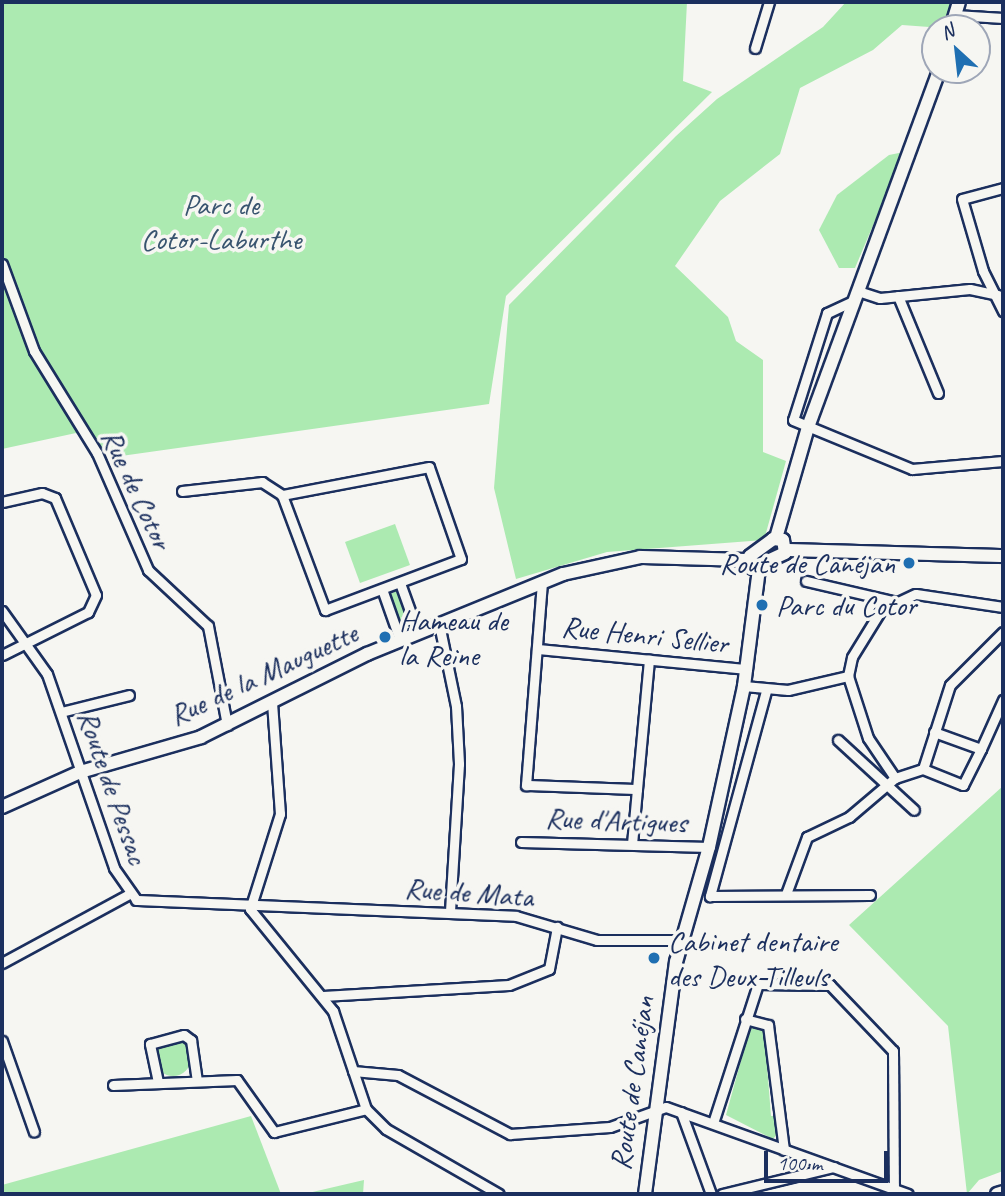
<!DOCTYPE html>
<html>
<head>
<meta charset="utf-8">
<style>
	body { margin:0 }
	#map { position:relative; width:1005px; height:1196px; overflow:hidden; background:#f6f6f2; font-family:Caveat,sans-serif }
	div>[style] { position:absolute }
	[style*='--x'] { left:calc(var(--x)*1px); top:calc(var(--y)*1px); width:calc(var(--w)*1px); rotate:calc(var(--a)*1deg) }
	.green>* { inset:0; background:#aceab1 }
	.round { border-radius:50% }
	.roads { filter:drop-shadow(2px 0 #1b2f5e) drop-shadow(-2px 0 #1b2f5e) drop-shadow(0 2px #1b2f5e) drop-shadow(0 -2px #1b2f5e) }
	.street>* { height:9px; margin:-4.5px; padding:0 4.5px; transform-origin:4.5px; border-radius:4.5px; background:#f6f6f2 }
	.secondary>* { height:12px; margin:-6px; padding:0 6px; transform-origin:6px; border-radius:6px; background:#f6f6f2 }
	.dots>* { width:19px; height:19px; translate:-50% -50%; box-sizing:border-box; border:4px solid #f6f6f2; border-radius:50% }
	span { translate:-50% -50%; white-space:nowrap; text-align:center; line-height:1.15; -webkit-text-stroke:7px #f6f6f2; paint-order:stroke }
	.park-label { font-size:30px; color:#38546f }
	.street-label { font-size:30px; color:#1b2f5e }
	.poi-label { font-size:30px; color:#1b2f5e }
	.right { translate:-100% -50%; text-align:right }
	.left { translate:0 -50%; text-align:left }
	.frame { position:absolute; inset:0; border:4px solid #1b2f5e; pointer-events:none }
	.north { position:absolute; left:921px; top:14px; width:70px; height:70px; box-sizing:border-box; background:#f6f6f2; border:2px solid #9ea6b7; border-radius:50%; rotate:333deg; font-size:19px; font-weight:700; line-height:28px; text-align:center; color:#1b2f5e }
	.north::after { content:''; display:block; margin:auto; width:24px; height:32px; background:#1f6fb2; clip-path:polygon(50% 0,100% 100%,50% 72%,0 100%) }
	.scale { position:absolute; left:764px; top:1151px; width:124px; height:32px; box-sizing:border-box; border:4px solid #1b2f5e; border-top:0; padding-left:9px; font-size:21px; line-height:24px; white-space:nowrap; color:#1b2f5e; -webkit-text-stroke:5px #f6f6f2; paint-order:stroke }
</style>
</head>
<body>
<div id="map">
	<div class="green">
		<div style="clip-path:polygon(2px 2px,687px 2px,683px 81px,712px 92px,506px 296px,489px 404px,114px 457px,76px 433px,2px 449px)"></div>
		<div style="clip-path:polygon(846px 2px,952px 2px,943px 28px,902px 25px,873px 50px,800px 88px,780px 154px,720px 201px,675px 266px,728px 317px,736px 341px,763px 360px,763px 452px,786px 461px,764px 540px,607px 552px,516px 579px,494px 488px,509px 305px,676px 136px,717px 99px,823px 27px)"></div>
		<div style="clip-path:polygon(904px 152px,855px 268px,839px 268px,819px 230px,837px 195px,889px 155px)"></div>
		<div style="clip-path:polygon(395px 524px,410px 565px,360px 583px,345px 542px)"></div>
		<div style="clip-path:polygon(398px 590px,411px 625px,402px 630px,387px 596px)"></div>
		<div style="clip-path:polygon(1003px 786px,1003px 1171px,979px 1180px,967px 1194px,948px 1026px,849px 925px)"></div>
		<div style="clip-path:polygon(751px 1024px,764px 1027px,771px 1116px,778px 1116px,780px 1131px,773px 1139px,726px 1115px)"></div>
		<div class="round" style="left:155px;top:1040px;width:36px;height:36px"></div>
		<div style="clip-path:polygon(251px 1116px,281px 1194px,2px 1194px,2px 1185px)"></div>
		<div style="clip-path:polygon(364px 1180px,363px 1194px,304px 1194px)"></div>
	</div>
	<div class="roads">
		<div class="street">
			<div style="--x:955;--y:15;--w:48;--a:3.6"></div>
			<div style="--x:755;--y:48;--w:48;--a:-73.1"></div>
			<div style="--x:1003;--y:188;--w:42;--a:165"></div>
			<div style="--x:962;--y:199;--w:75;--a:73.7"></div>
			<div style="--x:983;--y:271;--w:45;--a:63.4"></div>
			<div style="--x:2;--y:264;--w:93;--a:69.8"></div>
			<div style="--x:34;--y:351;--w:120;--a:58.3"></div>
			<div style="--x:97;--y:453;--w:128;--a:66.4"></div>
			<div style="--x:148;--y:570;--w:82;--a:43"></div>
			<div style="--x:208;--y:626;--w:101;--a:79.1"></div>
			<div style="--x:858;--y:291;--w:23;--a:18"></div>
			<div style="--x:880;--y:298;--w:90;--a:-5.7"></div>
			<div style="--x:970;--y:289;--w:29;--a:12"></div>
			<div style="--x:898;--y:296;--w:105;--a:67.6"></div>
			<div style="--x:855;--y:300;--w:31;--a:155"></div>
			<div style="--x:827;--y:313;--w:112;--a:107.6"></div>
			<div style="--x:793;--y:420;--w:129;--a:22.4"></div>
			<div style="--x:912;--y:469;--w:91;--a:-5"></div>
			<div style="--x:182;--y:491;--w:81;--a:-6.4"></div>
			<div style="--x:262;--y:482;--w:24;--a:33"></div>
			<div style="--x:282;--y:495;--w:123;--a:69.5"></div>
			<div style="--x:325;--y:610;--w:145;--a:-20.6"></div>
			<div style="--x:461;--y:559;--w:97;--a:-109.2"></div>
			<div style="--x:429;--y:467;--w:150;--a:169.2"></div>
			<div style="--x:2;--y:502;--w:41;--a:-12.7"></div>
			<div style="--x:42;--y:493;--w:14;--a:21"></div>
			<div style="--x:55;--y:498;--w:105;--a:67.1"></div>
			<div style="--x:96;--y:595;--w:19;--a:115"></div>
			<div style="--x:88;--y:612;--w:96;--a:153.4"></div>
			<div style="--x:806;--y:581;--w:88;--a:13.1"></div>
			<div style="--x:542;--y:582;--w:204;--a:94.5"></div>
			<div style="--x:526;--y:785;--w:111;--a:2.1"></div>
			<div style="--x:637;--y:789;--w:130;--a:-84.7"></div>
			<div style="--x:400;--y:583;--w:53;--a:70.2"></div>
			<div style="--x:382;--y:589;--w:54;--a:70.6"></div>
			<div style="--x:2;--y:611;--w:77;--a:54.5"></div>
			<div style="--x:47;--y:674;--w:205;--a:70.9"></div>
			<div style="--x:114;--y:868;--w:39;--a:55"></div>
			<div style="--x:136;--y:900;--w:380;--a:2.4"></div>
			<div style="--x:516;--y:916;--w:84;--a:16.5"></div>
			<div style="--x:597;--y:940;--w:84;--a:0"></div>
			<div style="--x:439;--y:624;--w:84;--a:78.3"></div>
			<div style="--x:456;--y:706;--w:58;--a:87"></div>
			<div style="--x:459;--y:764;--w:147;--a:93.5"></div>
			<div style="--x:538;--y:649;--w:210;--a:5.5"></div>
			<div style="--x:744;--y:686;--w:44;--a:5.2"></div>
			<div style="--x:788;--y:690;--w:62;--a:-13.1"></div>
			<div style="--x:766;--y:691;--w:213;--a:105.3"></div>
			<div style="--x:710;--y:896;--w:160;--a:-0.4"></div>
			<div style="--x:61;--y:712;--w:70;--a:-14"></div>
			<div style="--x:838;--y:740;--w:103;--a:42.6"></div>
			<div style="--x:981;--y:749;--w:54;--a:-65.8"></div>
			<div style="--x:923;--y:769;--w:43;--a:21.8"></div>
			<div style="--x:963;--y:785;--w:40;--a:-63.4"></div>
			<div style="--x:981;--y:749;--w:50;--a:-160.1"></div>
			<div style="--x:895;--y:778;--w:48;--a:-124"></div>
			<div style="--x:868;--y:738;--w:65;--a:-107.9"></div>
			<div style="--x:848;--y:676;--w:19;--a:-78"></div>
			<div style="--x:852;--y:657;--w:55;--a:-58.3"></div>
			<div style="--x:881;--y:610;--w:38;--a:-25"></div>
			<div style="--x:916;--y:594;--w:88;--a:8.5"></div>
			<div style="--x:521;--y:842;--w:188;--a:1.5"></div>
			<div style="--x:632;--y:844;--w:55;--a:-84.8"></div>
			<div style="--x:786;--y:894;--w:61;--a:-69.8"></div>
			<div style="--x:807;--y:837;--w:47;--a:-25.5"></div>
			<div style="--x:849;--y:817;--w:60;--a:-40.3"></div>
			<div style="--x:895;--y:778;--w:29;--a:-18"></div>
			<div style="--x:923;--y:769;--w:88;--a:-72.2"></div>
			<div style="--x:950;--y:685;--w:75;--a:-45"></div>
			<div style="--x:250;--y:909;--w:132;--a:50.9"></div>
			<div style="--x:333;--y:1011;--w:103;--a:71.4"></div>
			<div style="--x:366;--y:1109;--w:28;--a:45"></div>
			<div style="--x:386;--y:1129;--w:130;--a:29.9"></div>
			<div style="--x:250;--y:909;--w:100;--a:-72.5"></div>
			<div style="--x:280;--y:814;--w:112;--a:-94.1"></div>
			<div style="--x:2;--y:963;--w:142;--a:-28.5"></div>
			<div style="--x:323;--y:996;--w:186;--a:-3.4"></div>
			<div style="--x:509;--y:985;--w:43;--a:-21.8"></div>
			<div style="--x:549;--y:969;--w:43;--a:-79.2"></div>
			<div style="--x:745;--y:1019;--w:24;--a:15"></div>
			<div style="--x:768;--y:1025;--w:126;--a:82.7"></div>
			<div style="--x:2;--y:1041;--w:96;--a:70.6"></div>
			<div style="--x:353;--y:1071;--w:45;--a:5.1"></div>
			<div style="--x:398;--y:1075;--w:127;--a:27.8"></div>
			<div style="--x:510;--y:1134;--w:100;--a:-4"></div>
			<div style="--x:610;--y:1127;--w:59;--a:-19.7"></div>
			<div style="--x:666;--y:1107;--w:257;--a:19.8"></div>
			<div style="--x:158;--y:1082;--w:39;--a:-102"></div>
			<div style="--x:150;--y:1044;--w:35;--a:-15"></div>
			<div style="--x:184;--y:1035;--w:9;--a:36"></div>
			<div style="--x:191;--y:1040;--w:41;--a:81.7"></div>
			<div style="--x:113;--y:1085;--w:124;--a:-2.3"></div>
			<div style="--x:237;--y:1080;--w:64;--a:54.6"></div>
			<div style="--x:274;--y:1132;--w:95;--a:-14"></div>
			<div style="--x:681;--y:1112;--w:87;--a:69.9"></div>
			<div style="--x:713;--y:1123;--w:146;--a:-72.1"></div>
			<div style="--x:758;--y:984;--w:72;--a:0.8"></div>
			<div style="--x:830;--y:985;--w:91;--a:46.3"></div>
			<div style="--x:893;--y:1051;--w:138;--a:89.6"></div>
			<div style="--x:722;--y:1194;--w:115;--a:-13.6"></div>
		</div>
		<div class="secondary">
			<div style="--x:951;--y:28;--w:27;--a:-73"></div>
			<div style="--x:776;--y:538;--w:116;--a:-73.9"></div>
			<div style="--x:808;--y:427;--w:380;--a:-69.8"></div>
			<div style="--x:773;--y:539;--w:10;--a:6"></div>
			<div style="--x:783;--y:540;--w:13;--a:81"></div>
			<div style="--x:785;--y:553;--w:35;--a:155"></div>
			<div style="--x:753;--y:568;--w:12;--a:-104"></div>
			<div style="--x:750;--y:556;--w:29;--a:-36"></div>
			<div style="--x:786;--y:550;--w:217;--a:1.6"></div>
			<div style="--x:2;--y:807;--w:85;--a:-24.2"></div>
			<div style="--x:80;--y:772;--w:126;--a:-16.1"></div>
			<div style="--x:201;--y:737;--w:186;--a:-26.6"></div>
			<div style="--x:367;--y:654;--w:212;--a:-22.2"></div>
			<div style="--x:563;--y:574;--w:79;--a:-12.4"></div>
			<div style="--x:640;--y:557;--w:108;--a:1.6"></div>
			<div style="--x:645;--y:1194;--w:234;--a:-82.4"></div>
			<div style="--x:676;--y:962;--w:120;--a:-74"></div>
			<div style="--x:709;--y:847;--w:165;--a:-77.7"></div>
			<div style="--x:744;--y:686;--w:118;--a:-82.7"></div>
			<div style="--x:997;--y:1194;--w:6;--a:-18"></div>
		</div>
	</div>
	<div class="dots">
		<div style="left:909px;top:563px;background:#1f6fb2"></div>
		<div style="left:762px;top:605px;background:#1f6fb2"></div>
		<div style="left:385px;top:637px;background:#1f6fb2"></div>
		<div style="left:654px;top:958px;background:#1f6fb2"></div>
	</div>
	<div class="park-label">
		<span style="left:221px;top:221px">Parc de<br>Cotor-Laburthe</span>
	</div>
	<div class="street-label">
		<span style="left:137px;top:489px;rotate:65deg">Rue de Cotor</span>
		<span style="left:645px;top:635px;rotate:6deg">Rue Henri Sellier</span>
		<span style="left:263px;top:674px;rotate:-25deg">Rue de la Mauguette</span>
		<span style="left:113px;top:787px;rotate:71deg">Route de Pessac</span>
		<span style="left:616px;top:820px;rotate:2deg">Rue d'Artigues</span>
		<span style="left:469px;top:892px;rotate:4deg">Rue de Mata</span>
		<span style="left:632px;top:1083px;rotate:-82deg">Route de Canéjan</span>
	</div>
	<div class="poi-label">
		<span class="right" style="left:895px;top:563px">Route de Canéjan</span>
		<span class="left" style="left:776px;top:605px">Parc du Cotor</span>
		<span class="left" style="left:399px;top:637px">Hameau de<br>la Reine</span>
		<span class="left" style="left:668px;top:958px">Cabinet dentaire<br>des Deux Tilleuls</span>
	</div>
	<div class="frame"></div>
	<div class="north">N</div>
	<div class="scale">100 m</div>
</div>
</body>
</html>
